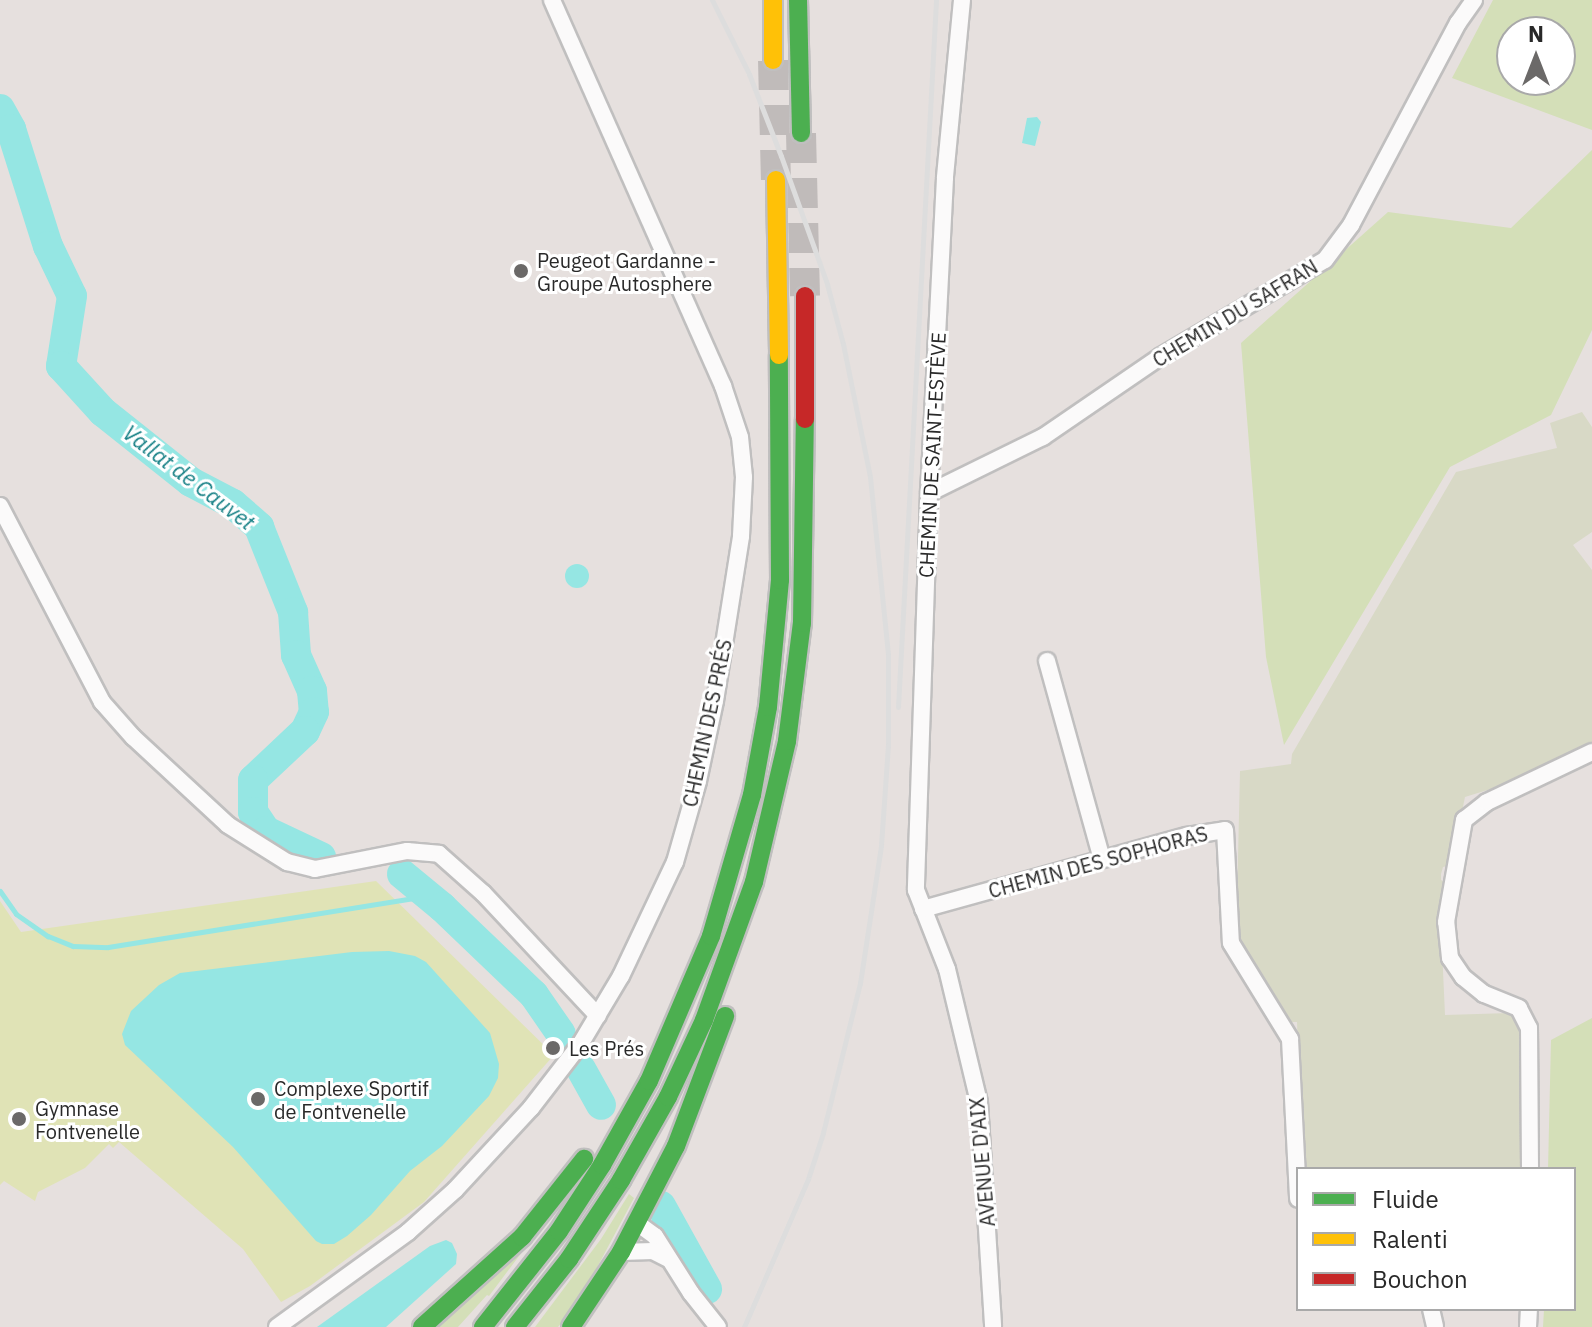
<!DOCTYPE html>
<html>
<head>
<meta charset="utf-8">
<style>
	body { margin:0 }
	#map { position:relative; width:1592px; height:1327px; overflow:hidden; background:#e6e0de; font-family:"IBM Plex Sans",sans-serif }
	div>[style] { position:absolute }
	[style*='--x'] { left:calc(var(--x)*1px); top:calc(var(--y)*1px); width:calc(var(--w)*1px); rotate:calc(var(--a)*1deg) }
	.green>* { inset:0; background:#d4dfb8 }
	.cemetery>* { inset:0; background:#d8d9c6 }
	.pitch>* { inset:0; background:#e0e3b6 }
	.water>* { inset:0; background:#95e6e3 }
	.round { border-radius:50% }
	.stream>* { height:5px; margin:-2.5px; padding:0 2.5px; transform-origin:2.5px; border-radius:2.5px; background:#95e6e3 }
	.river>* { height:30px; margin:-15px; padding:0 15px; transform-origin:15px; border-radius:15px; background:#95e6e3 }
	.highway-tunnel>* { height:30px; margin-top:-15px; transform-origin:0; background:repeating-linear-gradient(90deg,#c0bbba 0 30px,transparent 0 45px) }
	.roads { filter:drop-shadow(2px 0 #c0bfbf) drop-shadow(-2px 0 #c0bfbf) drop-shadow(0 2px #c0bfbf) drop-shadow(0 -2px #c0bfbf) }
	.street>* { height:16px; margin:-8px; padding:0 8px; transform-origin:8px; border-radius:8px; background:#fbfafa }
	.fast>* { height:18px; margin:-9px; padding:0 9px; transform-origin:9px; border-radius:9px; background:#4caf50 }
	.slow>* { height:18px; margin:-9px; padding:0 9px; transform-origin:9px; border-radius:9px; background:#ffc107 }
	.jam>* { height:18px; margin:-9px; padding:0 9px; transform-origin:9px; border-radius:9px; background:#c62828 }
	.rail>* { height:5px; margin:-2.5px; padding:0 2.5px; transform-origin:2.5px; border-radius:2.5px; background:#ddd }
	.dots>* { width:22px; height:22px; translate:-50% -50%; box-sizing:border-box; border:4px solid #fff; border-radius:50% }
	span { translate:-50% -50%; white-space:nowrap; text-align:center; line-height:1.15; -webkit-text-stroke:6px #fff; paint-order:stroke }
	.poi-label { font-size:20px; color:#292929 }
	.left { translate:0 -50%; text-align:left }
	.street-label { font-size:20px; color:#292929 }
	.water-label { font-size:22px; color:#147f84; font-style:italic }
	.legend { position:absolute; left:1296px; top:1167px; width:280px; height:144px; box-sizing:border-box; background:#fff; border:2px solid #a9a9a9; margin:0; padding:10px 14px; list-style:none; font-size:24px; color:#292929 }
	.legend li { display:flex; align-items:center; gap:16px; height:40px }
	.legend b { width:40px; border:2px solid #a9a9a9 }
	.north { position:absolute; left:1496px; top:16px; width:80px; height:80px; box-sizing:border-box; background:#fff; border:2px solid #a9a9a9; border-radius:50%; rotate:0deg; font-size:22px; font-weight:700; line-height:32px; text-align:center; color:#292929 }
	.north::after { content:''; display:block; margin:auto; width:28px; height:36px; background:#6b6968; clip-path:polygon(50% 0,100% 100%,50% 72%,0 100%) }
</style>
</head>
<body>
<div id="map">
	<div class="green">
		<div style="clip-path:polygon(evenodd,1493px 0,1592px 0,1592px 130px,1452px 78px,1493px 0,1560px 32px,1560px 80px,1512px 80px,1512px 32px,1560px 32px)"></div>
		<div style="clip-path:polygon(1592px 150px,1592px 330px,1551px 415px,1450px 467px,1284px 745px,1266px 657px,1241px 343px,1388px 212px,1511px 228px)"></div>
		<div style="clip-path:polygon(1592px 1018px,1592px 1327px,1543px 1327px,1544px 1309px,1574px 1309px,1574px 1169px,1548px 1169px,1551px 1040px)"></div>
		<div style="clip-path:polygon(629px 1194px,634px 1198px,577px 1305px,558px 1327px,535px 1327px,601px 1239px)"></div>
		<div style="clip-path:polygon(540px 1228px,489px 1296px,487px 1295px,458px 1327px,433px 1327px)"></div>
	</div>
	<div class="cemetery">
		<div style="clip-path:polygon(1582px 412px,1592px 427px,1592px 532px,1573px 545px,1592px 570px,1592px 742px,1532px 776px,1465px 797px,1451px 865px,1443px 867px,1441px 874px,1441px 880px,1448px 884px,1441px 926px,1445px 1015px,1510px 1013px,1519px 1020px,1523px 1169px,1302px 1169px,1297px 1022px,1284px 1022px,1236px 944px,1240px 771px,1291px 764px,1292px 754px,1456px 472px,1557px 448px,1550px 423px)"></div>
	</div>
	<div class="pitch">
		<div style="clip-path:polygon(376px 881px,554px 1055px,424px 1202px,310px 1286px,281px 1302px,243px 1249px,119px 1142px,113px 1148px,109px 1144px,85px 1168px,38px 1192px,35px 1201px,4px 1181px,0 1185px,0 901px,21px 932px)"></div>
	</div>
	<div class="water">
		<div style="clip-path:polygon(1037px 117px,1041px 122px,1035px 146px,1022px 143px,1027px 118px)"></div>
		<div class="round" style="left:565px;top:564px;width:24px;height:24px"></div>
		<div style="clip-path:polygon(389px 951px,415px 956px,426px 962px,490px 1033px,499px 1064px,498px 1078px,489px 1096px,442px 1146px,410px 1171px,371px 1215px,347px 1236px,334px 1244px,322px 1244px,316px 1241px,233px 1147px,125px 1045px,122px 1034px,131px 1011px,159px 985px,180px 973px,352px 952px)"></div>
		<div style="clip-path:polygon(446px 1240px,452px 1243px,457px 1254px,456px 1264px,386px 1327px,317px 1327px,430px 1246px)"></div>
	</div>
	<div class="stream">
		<div style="--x:0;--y:891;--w:28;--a:55"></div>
		<div style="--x:16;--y:914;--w:39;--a:35"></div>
		<div style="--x:48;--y:936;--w:27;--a:22"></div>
		<div style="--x:73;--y:946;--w:35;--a:2"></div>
		<div style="--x:108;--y:947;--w:324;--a:-9.1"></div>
	</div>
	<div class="river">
		<div style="--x:0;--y:109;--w:23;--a:61"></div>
		<div style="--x:11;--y:129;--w:123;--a:72.5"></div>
		<div style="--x:48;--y:246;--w:55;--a:64.4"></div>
		<div style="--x:72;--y:296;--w:71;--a:98.9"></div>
		<div style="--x:61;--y:366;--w:62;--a:47.6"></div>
		<div style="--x:103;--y:412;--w:112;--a:38.5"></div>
		<div style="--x:191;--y:482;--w:47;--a:27.6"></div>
		<div style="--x:233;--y:504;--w:35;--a:41"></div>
		<div style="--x:259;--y:527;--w:92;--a:68.2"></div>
		<div style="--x:293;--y:612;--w:43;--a:86"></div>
		<div style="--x:296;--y:655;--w:39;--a:66"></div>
		<div style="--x:312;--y:691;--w:21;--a:85"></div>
		<div style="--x:314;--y:712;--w:21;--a:115"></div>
		<div style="--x:305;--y:731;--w:71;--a:136.7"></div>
		<div style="--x:253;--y:780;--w:32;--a:90"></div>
		<div style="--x:253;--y:812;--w:23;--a:56"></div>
		<div style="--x:266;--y:831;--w:61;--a:25.3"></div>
		<div style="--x:402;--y:874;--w:52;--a:39.5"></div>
		<div style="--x:442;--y:907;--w:127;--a:43.7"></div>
		<div style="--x:534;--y:995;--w:47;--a:55.3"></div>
		<div style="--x:581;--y:1069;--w:41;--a:60.9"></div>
		<div style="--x:661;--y:1206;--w:95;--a:61"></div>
	</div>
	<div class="highway-tunnel">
		<div style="--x:773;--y:60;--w:120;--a:88.6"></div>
		<div style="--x:801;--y:133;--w:163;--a:88.6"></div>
	</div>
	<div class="roads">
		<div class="street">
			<div style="--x:962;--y:0;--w:179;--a:95.5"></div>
			<div style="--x:945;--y:178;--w:315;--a:92.9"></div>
			<div style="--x:929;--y:493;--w:397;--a:91.9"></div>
			<div style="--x:916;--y:890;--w:85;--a:68.6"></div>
			<div style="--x:947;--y:969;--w:137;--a:76.5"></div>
			<div style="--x:979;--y:1102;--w:225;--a:86.4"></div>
			<div style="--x:929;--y:493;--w:127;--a:-26.2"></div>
			<div style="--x:1043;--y:437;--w:142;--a:-34.4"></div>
			<div style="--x:1160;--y:357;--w:191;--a:-30.5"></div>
			<div style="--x:1325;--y:260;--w:44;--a:-53.4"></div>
			<div style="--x:1351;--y:225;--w:229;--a:-62.1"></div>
			<div style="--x:1458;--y:23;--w:28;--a:-55"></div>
			<div style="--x:0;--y:506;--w:221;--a:62.5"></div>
			<div style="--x:102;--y:702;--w:47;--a:48.5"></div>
			<div style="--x:133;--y:737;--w:129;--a:42.8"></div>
			<div style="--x:228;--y:825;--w:70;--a:32.1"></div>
			<div style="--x:287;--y:862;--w:29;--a:14"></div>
			<div style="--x:315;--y:869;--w:94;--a:-11.1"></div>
			<div style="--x:407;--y:851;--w:32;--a:5"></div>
			<div style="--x:439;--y:854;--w:59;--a:41.6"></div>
			<div style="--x:483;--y:893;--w:168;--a:46.9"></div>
			<div style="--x:1047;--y:661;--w:205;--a:74.5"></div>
			<div style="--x:923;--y:909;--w:274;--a:-15.5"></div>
			<div style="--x:1187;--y:836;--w:38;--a:-9"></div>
			<div style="--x:1225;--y:830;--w:113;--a:87"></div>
			<div style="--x:1231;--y:943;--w:113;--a:58.4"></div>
			<div style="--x:1290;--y:1039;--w:160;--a:87.1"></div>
			<div style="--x:1530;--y:1169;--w:141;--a:-90.4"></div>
			<div style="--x:1529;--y:1028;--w:22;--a:-117"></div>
			<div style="--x:1519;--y:1008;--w:38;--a:-158"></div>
			<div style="--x:1484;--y:994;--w:27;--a:-141"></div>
			<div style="--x:1463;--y:977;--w:23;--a:-124"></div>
			<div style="--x:1450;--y:958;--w:36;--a:-96"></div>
			<div style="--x:1446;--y:922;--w:104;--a:-80"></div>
			<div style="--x:1464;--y:820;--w:29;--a:-38"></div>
			<div style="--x:1487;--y:802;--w:116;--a:-25.5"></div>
			<div style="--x:637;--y:1223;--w:22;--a:36"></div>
			<div style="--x:655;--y:1236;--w:67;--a:57.7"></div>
			<div style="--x:691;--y:1293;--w:43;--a:51.5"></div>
			<div style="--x:621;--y:1252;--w:32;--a:-2"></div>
			<div style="--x:653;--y:1251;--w:16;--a:27"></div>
			<div style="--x:1431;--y:1309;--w:18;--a:77"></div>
			<div style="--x:277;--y:1327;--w:162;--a:-35.9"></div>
			<div style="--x:408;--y:1232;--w:63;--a:-41.8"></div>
			<div style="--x:455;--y:1190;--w:112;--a:-47.2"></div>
			<div style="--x:531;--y:1108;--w:82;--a:-52.4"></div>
			<div style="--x:581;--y:1043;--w:78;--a:-59.2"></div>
			<div style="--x:621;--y:976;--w:126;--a:-64.7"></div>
			<div style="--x:675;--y:862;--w:84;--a:-74.1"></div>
			<div style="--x:698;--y:781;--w:82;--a:-78"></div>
			<div style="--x:715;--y:701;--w:167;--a:-81"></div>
			<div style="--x:741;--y:536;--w:59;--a:-87.1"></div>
			<div style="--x:744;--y:477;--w:40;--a:-95.7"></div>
			<div style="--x:740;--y:437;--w:54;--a:-108.4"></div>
			<div style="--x:723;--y:386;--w:422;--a:-113.9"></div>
			<div style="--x:1528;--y:1327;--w:18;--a:-87"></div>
		</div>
		<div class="fast">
			<div style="--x:798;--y:0;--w:133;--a:88.7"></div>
			<div style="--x:676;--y:1146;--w:139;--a:-69.3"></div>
			<div style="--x:422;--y:1327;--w:135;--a:-42"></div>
			<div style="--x:522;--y:1237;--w:100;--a:-51.5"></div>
			<div style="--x:483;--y:1327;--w:122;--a:-51.6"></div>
			<div style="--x:559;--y:1231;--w:79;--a:-56.9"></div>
			<div style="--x:602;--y:1165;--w:96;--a:-60.8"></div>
			<div style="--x:649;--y:1081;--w:158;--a:-66.8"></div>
			<div style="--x:711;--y:936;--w:147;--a:-73.8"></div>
			<div style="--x:752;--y:795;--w:89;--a:-79.7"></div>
			<div style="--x:768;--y:707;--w:128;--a:-84.6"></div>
			<div style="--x:780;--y:580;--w:225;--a:-90.3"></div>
			<div style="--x:515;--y:1327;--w:87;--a:-51.5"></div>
			<div style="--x:569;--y:1259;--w:95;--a:-56.6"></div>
			<div style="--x:621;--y:1180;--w:95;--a:-60.5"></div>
			<div style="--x:668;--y:1097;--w:85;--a:-64.9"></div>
			<div style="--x:704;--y:1020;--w:147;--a:-70.1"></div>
			<div style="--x:754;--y:882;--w:145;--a:-76.8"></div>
			<div style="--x:787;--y:741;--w:119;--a:-82.8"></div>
			<div style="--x:802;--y:623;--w:204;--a:-89.2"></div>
			<div style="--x:571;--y:1327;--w:90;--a:-56.3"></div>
			<div style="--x:621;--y:1252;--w:119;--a:-62.6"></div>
		</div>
		<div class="slow">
			<div style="--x:773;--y:0;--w:60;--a:90"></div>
			<div style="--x:776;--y:180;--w:175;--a:89"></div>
		</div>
		<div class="jam">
			<div style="--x:805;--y:296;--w:123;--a:90"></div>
		</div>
	</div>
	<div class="rail">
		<div style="--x:712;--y:0;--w:83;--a:63.4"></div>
		<div style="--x:749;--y:74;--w:88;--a:68.7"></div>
		<div style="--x:781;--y:156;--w:136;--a:70.2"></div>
		<div style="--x:827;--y:284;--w:62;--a:75.1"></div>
		<div style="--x:843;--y:344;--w:136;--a:78.5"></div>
		<div style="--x:870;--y:477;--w:178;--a:84.2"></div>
		<div style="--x:888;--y:654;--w:91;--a:90"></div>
		<div style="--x:888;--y:745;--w:101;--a:94"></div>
		<div style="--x:881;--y:846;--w:139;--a:98.7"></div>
		<div style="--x:860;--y:983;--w:154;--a:103.9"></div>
		<div style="--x:823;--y:1133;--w:48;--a:108.1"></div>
		<div style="--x:808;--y:1179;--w:161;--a:113.4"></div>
		<div style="--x:898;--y:707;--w:708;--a:-86.92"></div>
	</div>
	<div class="dots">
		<div style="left:521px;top:271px;background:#6b6968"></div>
		<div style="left:553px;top:1048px;background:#6b6968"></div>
		<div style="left:258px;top:1099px;background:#6b6968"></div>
		<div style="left:19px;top:1119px;background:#6b6968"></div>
	</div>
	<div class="poi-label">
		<span class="left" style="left:537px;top:272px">Peugeot Gardanne -<br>Groupe Autosphere</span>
		<span class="left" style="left:569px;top:1048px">Les Prés</span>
		<span class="left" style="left:274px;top:1100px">Complexe Sportif<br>de Fontvenelle</span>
		<span class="left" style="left:35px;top:1120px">Gymnase<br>Fontvenelle</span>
	</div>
	<div class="street-label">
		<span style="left:1235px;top:313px;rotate:-31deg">CHEMIN DU SAFRAN</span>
		<span style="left:932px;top:455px;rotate:-87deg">CHEMIN DE SAINT-ESTÈVE</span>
		<span style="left:707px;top:723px;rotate:-78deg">CHEMIN DES PRÉS</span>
		<span style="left:1098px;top:862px;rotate:-15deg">CHEMIN DES SOPHORAS</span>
		<span style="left:982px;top:1162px;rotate:-95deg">AVENUE D'AIX</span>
	</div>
	<div class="water-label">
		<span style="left:189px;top:477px;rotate:37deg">Vallat de Cauvet</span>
	</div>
	<ul class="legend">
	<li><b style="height:10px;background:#4caf50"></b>Fluide</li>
	<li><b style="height:10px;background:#ffc107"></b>Ralenti</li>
	<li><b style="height:10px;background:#c62828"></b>Bouchon</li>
	</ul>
	<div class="north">N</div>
</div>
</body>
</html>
